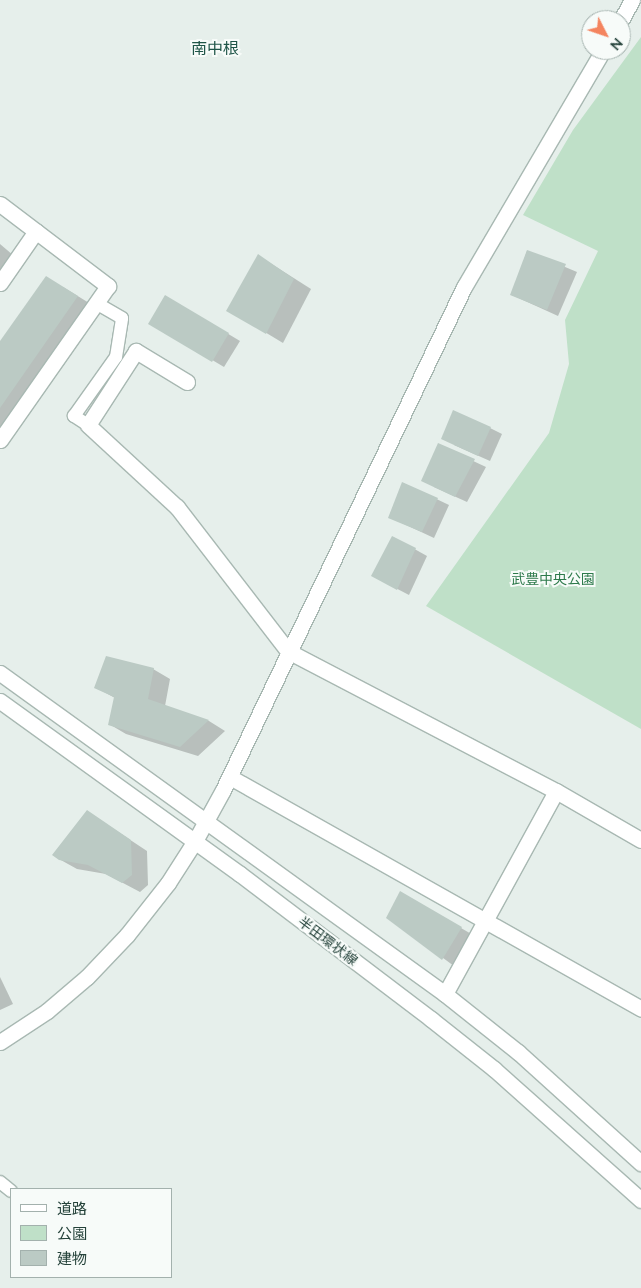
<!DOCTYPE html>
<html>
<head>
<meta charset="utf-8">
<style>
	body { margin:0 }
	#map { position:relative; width:641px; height:1288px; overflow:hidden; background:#e6efeb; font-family:Mulish,"Noto Sans JP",sans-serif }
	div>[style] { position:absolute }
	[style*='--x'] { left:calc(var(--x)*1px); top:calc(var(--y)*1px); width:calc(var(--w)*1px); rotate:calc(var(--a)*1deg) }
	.green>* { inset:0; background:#bfe0c8 }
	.shadow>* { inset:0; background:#0003 }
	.building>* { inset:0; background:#bbcac4 }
	.roads { filter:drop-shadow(1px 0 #a8b8b2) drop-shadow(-1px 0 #a8b8b2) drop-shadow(0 1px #a8b8b2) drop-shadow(0 -1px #a8b8b2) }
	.lane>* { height:12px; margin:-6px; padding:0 6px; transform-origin:6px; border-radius:6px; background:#fff }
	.street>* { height:15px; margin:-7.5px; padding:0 7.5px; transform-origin:7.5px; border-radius:7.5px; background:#fff }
	.secondary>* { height:15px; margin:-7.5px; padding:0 7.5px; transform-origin:7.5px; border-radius:7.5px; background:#fff }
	span { translate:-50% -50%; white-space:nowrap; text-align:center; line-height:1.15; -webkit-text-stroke:4px #f7fbf9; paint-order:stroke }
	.park-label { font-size:14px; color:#2d7a4b }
	.street-label { font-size:14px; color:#24423a }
	.quarter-label { font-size:16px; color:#1f5548 }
	.legend { position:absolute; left:10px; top:1188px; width:162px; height:90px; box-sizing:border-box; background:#f7fbf9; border:1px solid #a3b1ad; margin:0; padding:6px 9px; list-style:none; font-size:15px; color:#24423a }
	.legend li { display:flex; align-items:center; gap:10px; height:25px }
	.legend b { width:25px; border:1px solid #a3b1ad }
	.north { position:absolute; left:581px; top:10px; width:50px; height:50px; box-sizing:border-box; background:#f7fbf9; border:1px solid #a3b1ad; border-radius:50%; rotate:131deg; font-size:14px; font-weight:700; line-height:20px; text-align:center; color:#24423a }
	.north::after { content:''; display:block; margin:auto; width:18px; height:22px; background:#f4845f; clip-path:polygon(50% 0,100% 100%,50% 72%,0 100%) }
</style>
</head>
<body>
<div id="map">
	<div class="green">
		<div style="clip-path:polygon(641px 37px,641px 729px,426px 606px,549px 433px,569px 364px,565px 320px,598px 251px,523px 215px,573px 130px)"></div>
	</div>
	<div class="shadow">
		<div style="clip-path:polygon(0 244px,20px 261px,0 288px)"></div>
		<div style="clip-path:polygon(527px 251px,577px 272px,558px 316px,512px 295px)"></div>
		<div style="clip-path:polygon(259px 256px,311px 289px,283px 343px,228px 310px)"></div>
		<div style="clip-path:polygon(63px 287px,94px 306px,0 442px,0 343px)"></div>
		<div style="clip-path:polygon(165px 296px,240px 341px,224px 367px,150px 323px)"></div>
		<div style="clip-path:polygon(490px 428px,502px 434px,490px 461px,454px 445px)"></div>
		<div style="clip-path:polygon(439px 445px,486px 467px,467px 502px,434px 487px)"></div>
		<div style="clip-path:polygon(403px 483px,449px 505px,434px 538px,389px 517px)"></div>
		<div style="clip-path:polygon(393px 537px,427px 556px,409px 595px,384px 582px)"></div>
		<div style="clip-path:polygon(153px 669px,170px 679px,165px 706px,209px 721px,225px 731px,198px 756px,126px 734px,109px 724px,115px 698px,95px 687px)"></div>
		<div style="clip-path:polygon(88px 812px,147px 851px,148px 885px,140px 892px,106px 874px,77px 869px,59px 859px)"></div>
		<div style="clip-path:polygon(401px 893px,473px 935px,454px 966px,387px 917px)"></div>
		<div style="clip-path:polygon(0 977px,13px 1004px,0 1010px)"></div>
	</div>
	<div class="building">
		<div style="clip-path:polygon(527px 250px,566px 264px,547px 310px,510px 295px)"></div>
		<div style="clip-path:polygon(258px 254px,294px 279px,266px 334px,226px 311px)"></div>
		<div style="clip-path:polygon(46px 276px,78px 296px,0 408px,0 341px)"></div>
		<div style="clip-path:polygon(165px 295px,229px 333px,212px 362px,148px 324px)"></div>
		<div style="clip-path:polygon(453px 410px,491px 427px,478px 456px,441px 439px)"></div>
		<div style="clip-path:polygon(438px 443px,475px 459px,455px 497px,421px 481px)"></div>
		<div style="clip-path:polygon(402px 482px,438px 498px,422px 532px,388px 518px)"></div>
		<div style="clip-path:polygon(392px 536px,416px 548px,397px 590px,371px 576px)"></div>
		<div style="clip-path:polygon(106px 656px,154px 668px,148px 699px,209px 720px,180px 747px,108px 725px,114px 697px,94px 688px)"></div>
		<div style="clip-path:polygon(87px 810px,131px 840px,132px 875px,122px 883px,88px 865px,59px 860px,52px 855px)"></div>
		<div style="clip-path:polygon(400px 891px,462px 927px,442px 960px,386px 918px)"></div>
	</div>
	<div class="roads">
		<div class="lane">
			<div style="--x:88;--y:425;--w:17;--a:-147"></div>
			<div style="--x:74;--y:416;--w:72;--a:-54.6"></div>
			<div style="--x:116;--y:357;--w:39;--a:-81"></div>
			<div style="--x:122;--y:318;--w:30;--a:-150"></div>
			<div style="--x:0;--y:1182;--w:14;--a:39"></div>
		</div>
		<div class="street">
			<div style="--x:0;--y:204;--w:136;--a:37.2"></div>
			<div style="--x:108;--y:286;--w:188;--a:125"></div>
			<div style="--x:0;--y:283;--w:63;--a:-55.3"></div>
			<div style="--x:187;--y:382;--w:60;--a:-148.7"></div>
			<div style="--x:136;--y:351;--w:88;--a:123"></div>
			<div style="--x:88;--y:425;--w:121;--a:42.7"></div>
			<div style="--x:177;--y:507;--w:182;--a:52.4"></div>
			<div style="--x:288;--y:651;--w:302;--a:27.6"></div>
			<div style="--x:556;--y:791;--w:98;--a:30"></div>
			<div style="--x:230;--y:777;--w:472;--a:29.4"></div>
			<div style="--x:445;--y:994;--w:231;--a:-61.3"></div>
		</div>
		<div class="secondary">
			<div style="--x:621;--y:20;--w:23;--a:-61"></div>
			<div style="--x:0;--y:673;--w:549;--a:35.8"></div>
			<div style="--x:445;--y:994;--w:93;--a:38.5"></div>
			<div style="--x:518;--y:1052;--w:166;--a:42.1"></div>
			<div style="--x:0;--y:701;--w:296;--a:35.8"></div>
			<div style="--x:240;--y:874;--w:240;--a:37.2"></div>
			<div style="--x:431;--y:1019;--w:80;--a:38.4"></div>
			<div style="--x:494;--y:1069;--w:197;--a:41.7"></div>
			<div style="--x:0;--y:1042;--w:56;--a:-33.4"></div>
			<div style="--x:47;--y:1011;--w:52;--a:-40.4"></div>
			<div style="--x:87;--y:977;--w:58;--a:-46.4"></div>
			<div style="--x:127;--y:935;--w:66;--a:-51.7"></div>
			<div style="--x:168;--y:883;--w:50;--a:-57.3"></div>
			<div style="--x:195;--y:841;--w:58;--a:-61.2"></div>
			<div style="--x:223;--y:790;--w:558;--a:-64.4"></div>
			<div style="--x:464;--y:287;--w:275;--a:-59.6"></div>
		</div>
	</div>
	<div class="park-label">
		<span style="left:553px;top:579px">武豊中央公園</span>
	</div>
	<div class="street-label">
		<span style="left:328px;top:941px;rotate:37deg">半田環状線</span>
	</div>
	<div class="quarter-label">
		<span style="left:215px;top:48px">南中根</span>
	</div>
	<ul class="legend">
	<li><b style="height:6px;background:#fff"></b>道路</li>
	<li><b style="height:14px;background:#bfe0c8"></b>公園</li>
	<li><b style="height:14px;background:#bbcac4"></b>建物</li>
	</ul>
	<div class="north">N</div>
</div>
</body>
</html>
